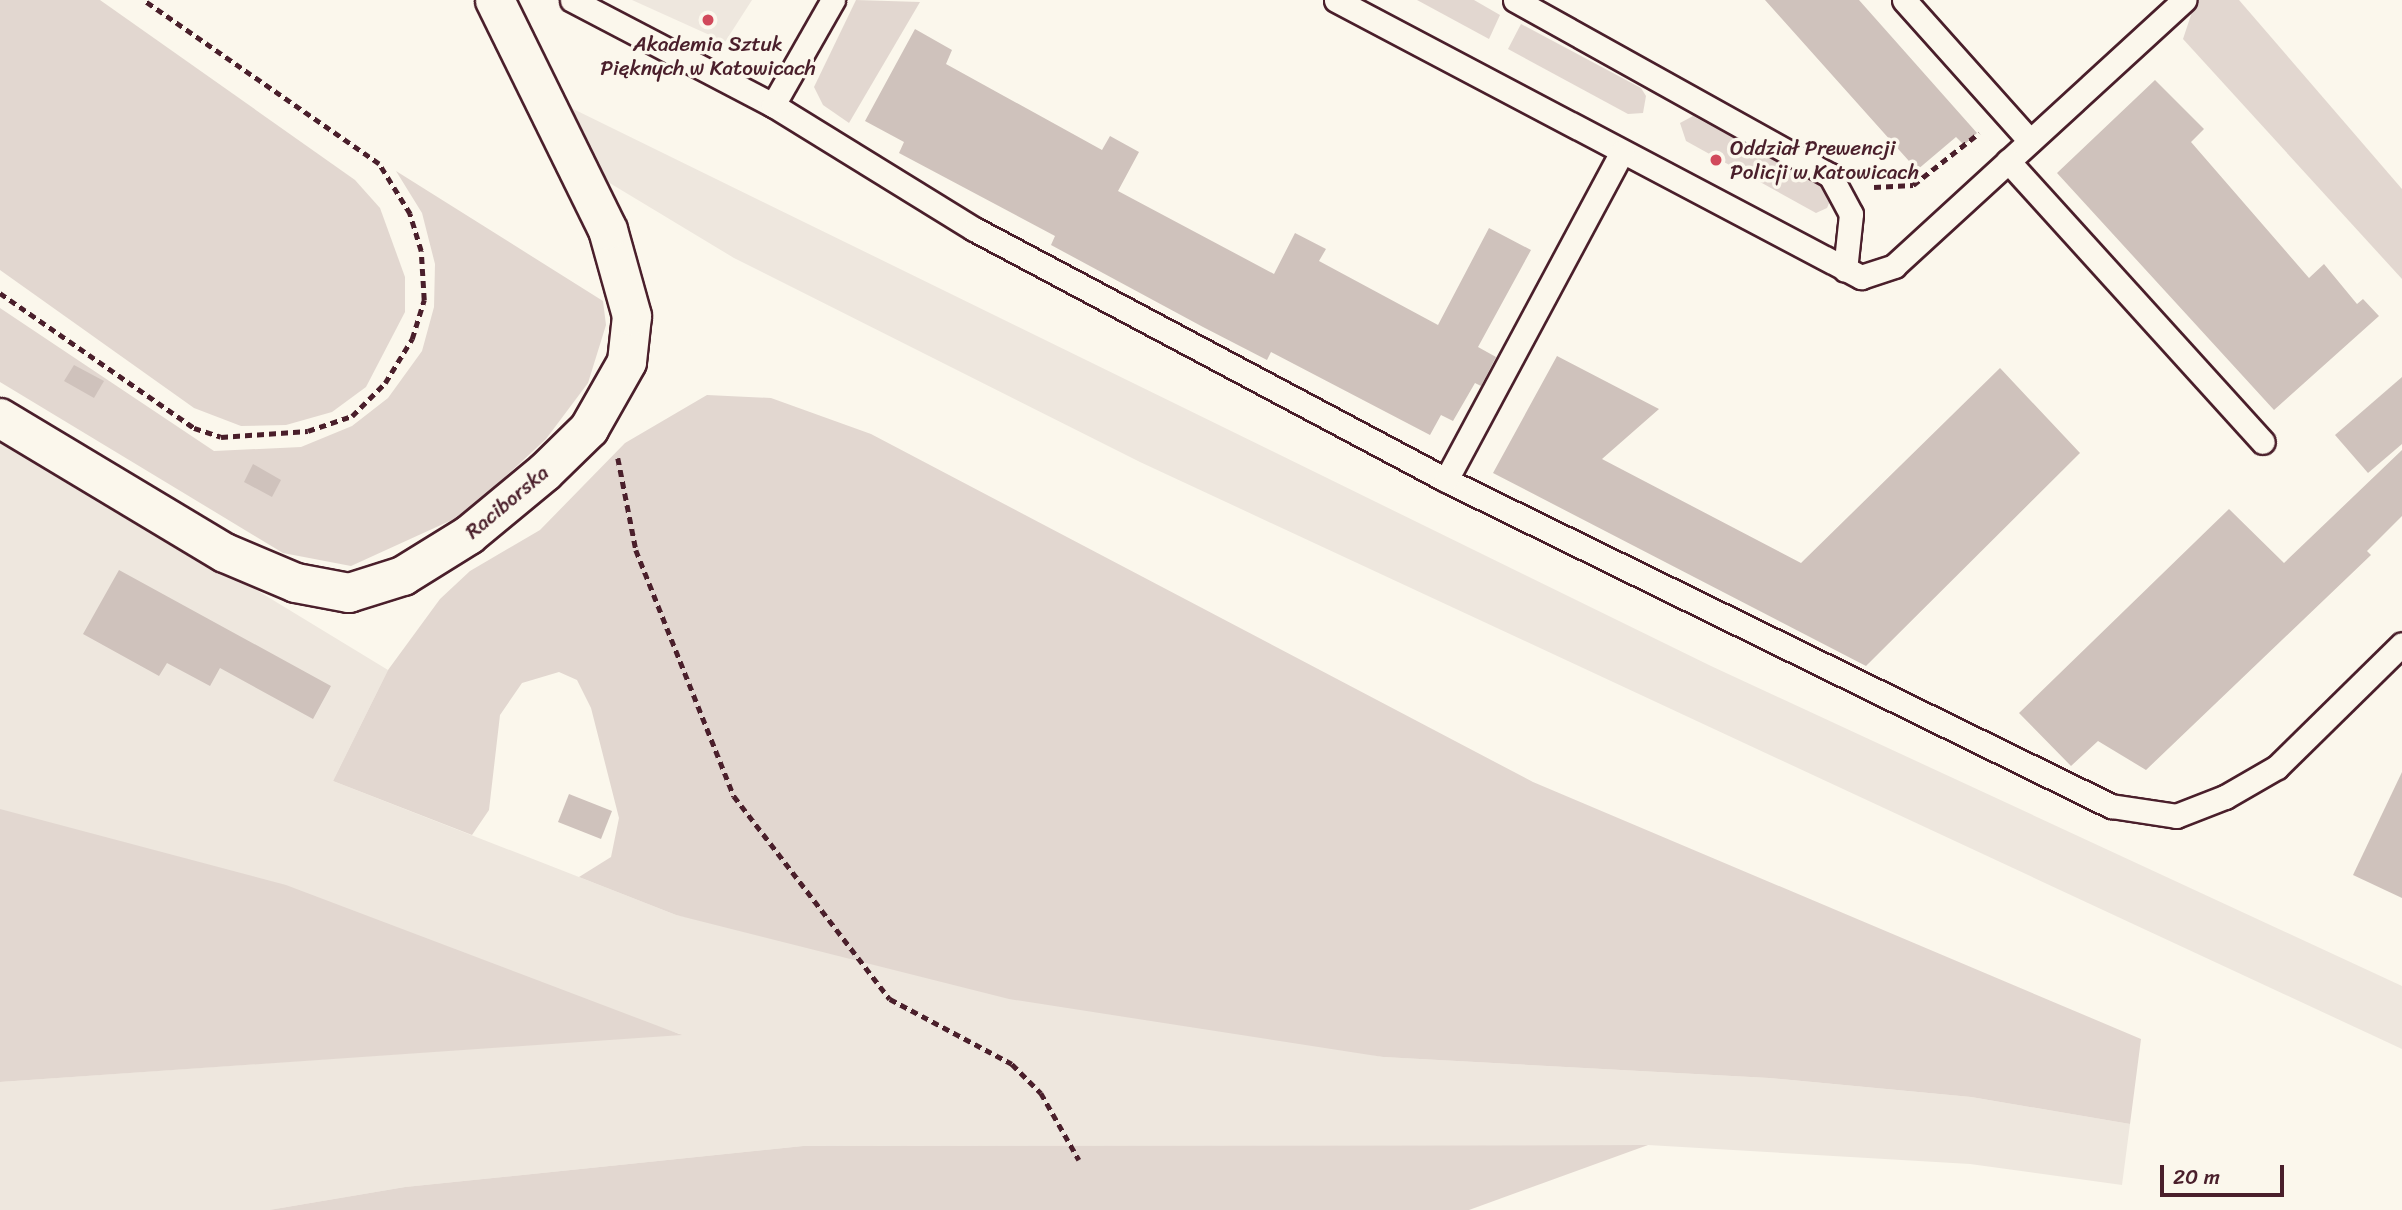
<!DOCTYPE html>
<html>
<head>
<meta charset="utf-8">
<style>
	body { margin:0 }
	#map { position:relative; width:2402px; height:1210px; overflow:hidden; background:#fbf7ec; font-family:Sriracha,sans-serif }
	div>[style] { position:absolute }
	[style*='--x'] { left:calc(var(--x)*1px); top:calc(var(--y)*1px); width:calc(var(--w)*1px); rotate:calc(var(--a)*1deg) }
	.built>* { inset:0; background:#eee7de }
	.green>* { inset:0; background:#e2d7d0 }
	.building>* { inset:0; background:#cfc2bc }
	.path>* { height:4.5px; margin-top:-2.25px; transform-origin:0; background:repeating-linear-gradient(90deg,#4a1f2b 0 7px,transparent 0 12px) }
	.roads { filter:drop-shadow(2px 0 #4a1f2b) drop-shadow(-2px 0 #4a1f2b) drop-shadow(0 2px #4a1f2b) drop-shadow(0 -2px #4a1f2b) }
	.service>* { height:23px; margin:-11.5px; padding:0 11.5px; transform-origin:11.5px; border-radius:11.5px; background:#fbf7ec }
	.minor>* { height:38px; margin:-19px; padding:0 19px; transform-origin:19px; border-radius:19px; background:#fbf7ec }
	.dots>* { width:19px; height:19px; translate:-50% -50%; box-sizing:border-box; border:4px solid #fbf7ec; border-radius:50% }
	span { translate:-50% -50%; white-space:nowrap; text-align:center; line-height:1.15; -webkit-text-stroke:7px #fbf7ec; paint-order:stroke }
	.poi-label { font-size:21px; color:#4a1f2b }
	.left { translate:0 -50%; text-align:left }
	.street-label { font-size:21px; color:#4a1f2b }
	.scale { position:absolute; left:2160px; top:1165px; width:124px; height:32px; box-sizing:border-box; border:4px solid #4a1f2b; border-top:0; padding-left:9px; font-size:21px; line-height:24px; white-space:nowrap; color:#4a1f2b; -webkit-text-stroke:5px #fbf7ec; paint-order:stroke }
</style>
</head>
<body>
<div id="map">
	<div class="built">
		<div style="clip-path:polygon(632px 0,752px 0,725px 42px)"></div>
		<div style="clip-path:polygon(561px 103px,1711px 666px,2402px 986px,2402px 1049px,1140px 462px,734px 258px,603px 179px)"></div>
		<div style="clip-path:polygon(0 434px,388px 670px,333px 781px,676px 915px,1383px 1057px,1769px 1078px,1971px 1097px,2130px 1124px,2122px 1185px,1970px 1164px,1648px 1145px,803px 1146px,405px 1187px,269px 1210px,0 1210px,0 1082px,680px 1034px,0 815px)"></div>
	</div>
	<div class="green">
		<div style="clip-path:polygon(0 0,100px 0,355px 180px,380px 208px,405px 277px,405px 312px,366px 387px,332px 412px,286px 425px,241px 426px,194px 408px,0 270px)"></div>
		<div style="clip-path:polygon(856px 0,920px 2px,849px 123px,823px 105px,814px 87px)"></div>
		<div style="clip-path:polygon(1417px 0,1474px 0,1500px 15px,1489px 39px)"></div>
		<div style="clip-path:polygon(2196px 0,2239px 0,2402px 189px,2402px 279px,2183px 39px)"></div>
		<div style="clip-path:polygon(1521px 24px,1641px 88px,1646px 96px,1643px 113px,1628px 114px,1508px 49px)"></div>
		<div style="clip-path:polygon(1693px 116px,1821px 185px,1830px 201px,1827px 208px,1816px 213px,1686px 141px,1680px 123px)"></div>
		<div style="clip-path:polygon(396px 171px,603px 301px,606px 325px,588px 383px,546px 439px,465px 514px,351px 566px,283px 553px,0 382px,0 308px,214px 451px,301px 447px,352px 426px,388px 398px,422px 351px,434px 307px,435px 264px,422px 213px)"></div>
		<div style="clip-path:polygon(707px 395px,771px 398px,871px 434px,1533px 782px,2141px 1039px,2130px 1124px,1971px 1097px,1769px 1078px,1383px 1057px,1009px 999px,676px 915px,579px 877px,611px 857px,619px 818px,591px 708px,577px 680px,559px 672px,522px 683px,500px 715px,489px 810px,472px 835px,333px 781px,388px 670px,440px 599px,470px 571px,540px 530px,625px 443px)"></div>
		<div style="clip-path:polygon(0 809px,286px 885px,682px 1035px,0 1082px)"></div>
		<div style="clip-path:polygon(1648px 1145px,1469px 1210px,269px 1210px,405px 1187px,803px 1146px)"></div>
	</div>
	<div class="building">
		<div style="clip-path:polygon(1765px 0,1859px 0,1977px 133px,1964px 145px,1956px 137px,1917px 170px)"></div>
		<div style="clip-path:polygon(915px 29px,952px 50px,946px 64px,1102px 150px,1110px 136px,1139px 152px,1118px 191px,1274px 274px,1295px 233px,1326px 249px,1319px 261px,1438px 325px,1489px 228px,1531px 250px,1478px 347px,1496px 357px,1481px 386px,1475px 383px,1453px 421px,1441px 415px,1430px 435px,1271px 352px,1267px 360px,1203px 327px,1051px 245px,1055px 236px,899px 153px,904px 142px,865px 121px)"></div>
		<div style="clip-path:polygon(2155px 80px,2204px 129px,2191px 142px,2309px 278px,2324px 264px,2357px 304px,2363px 299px,2379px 316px,2274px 410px,2057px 173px)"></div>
		<div style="clip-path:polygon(1557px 356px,1659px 409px,1602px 459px,1801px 563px,2000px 368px,2080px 453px,1866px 666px,1493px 473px)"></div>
		<div style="clip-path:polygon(74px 365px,104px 381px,94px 398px,64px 381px)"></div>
		<div style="clip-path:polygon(2402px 377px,2402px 444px,2368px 473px,2335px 435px)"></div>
		<div style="clip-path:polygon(2402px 450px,2402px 516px,2367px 551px,2371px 555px,2146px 770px,2098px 741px,2071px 766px,2019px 713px,2229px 509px,2284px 563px)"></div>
		<div style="clip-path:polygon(253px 464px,281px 480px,272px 497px,244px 482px)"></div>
		<div style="clip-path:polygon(119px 570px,331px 686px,313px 719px,220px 668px,210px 686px,167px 663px,159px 676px,83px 634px)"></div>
		<div style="clip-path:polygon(2402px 772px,2402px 898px,2353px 875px)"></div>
		<div style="clip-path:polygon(569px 794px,612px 811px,601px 839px,558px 822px)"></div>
	</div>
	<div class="path">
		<div style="--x:1874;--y:187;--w:39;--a:-3"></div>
		<div style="--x:1913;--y:185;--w:84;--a:-38.2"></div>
		<div style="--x:0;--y:293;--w:236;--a:34.8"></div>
		<div style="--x:194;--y:428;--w:28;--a:18"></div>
		<div style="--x:221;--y:437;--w:87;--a:-3.9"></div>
		<div style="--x:308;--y:431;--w:46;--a:-18.8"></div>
		<div style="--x:352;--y:416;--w:47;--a:-45"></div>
		<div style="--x:385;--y:383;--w:52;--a:-58.5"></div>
		<div style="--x:412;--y:339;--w:41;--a:-72.9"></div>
		<div style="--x:424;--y:300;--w:49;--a:-93.5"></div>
		<div style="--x:421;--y:251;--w:39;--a:-107"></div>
		<div style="--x:410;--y:214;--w:59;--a:-121.8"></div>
		<div style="--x:379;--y:164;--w:287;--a:-145.2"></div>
		<div style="--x:618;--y:458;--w:94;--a:78.9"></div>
		<div style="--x:636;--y:550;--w:265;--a:68.3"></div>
		<div style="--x:734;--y:796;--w:256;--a:52.5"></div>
		<div style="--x:890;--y:999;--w:138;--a:28"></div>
		<div style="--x:1012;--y:1064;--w:41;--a:45"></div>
		<div style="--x:1041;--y:1093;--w:77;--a:60.4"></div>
	</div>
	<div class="roads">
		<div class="service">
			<div style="--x:572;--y:0;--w:227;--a:27.6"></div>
			<div style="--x:773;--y:105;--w:236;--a:31.7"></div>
			<div style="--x:974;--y:229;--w:535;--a:28"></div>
			<div style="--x:1446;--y:480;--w:741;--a:26.12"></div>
			<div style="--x:2111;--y:806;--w:66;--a:8.7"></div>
			<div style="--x:2176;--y:816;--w:53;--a:-21.2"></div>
			<div style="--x:2225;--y:797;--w:60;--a:-30"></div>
			<div style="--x:2277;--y:767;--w:175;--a:-44.5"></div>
			<div style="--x:1336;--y:0;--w:594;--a:27.82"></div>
			<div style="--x:1861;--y:277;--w:35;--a:-18"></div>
			<div style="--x:1894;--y:266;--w:394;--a:-42.5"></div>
			<div style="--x:1515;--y:0;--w:360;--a:29.1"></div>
			<div style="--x:1830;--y:175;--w:44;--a:61.7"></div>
			<div style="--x:1851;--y:214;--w:56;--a:96.1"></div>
			<div style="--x:1904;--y:0;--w:189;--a:48.2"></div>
			<div style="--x:773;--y:105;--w:121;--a:-60.3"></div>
			<div style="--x:2008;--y:161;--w:379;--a:47.8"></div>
			<div style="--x:1446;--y:480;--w:372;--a:-61.8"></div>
		</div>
		<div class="minor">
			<div style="--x:0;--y:418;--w:262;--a:31"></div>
			<div style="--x:225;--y:553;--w:77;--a:22.9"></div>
			<div style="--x:296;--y:583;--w:54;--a:10.7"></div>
			<div style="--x:349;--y:593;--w:57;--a:-17.5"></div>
			<div style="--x:403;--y:576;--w:78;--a:-31.8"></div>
			<div style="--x:469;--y:535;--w:99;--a:-39.7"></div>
			<div style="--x:545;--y:472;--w:62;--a:-44.3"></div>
			<div style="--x:589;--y:429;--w:77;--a:-60.4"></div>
			<div style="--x:627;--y:362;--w:46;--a:-83.8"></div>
			<div style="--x:632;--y:316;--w:89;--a:-105.6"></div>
			<div style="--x:608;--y:230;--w:256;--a:-116.2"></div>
		</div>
	</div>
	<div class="dots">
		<div style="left:708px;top:20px;background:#d1495b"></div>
		<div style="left:1716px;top:160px;background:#d1495b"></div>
	</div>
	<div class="poi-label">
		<span style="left:708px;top:56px">Akademia Sztuk<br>Pięknych w Katowicach</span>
		<span class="left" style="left:1730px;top:160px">Oddział Prewencji<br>Policji w Katowicach</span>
	</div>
	<div class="street-label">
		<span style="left:507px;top:502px;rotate:-40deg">Raciborska</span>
	</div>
	<div class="scale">20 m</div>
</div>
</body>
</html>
